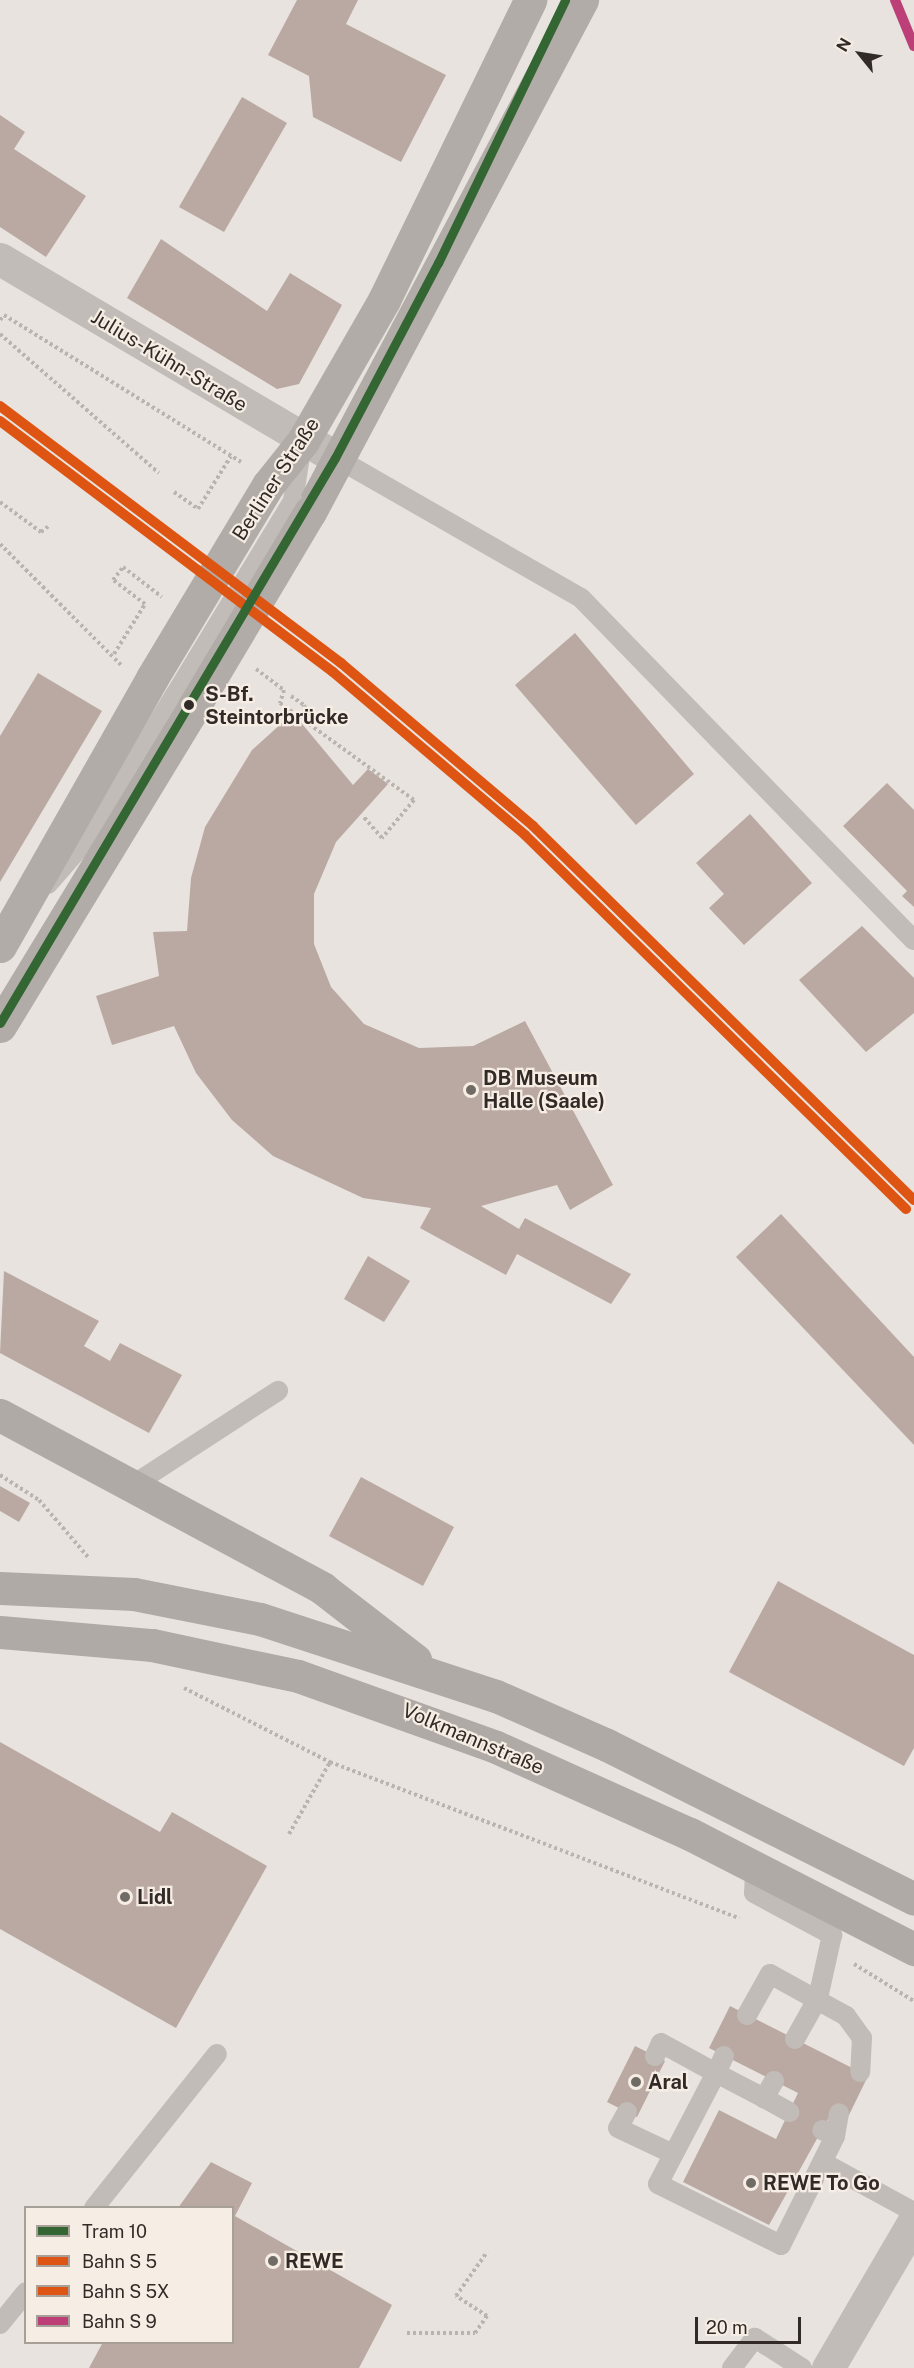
<!DOCTYPE html>
<html>
<head>
<meta charset="utf-8">
<style>
	body { margin:0 }
	#map { position:relative; width:914px; height:2368px; overflow:hidden; background:#e8e3de; font-family:"Public Sans",sans-serif }
	div>[style] { position:absolute }
	[style*='--x'] { left:calc(var(--x)*1px); top:calc(var(--y)*1px); width:calc(var(--w)*1px); rotate:calc(var(--a)*1deg) }
	.building>* { inset:0; background:#baa9a2 }
	.path>* { height:4px; margin-top:-2px; transform-origin:0; background:repeating-linear-gradient(90deg,#bab4af 0 3px,transparent 0 6px) }
	.lane>* { height:20px; margin:-10px; padding:0 10px; transform-origin:10px; border-radius:10px; background:#c1bcb7 }
	.street>* { height:33px; margin:-16.5px; padding:0 16.5px; transform-origin:16.5px; border-radius:16.5px; background:#c1bcb7 }
	.secondary>* { height:33px; margin:-16.5px; padding:0 16.5px; transform-origin:16.5px; border-radius:16.5px; background:#b2aca8 }
	.primary>* { height:33px; margin:-16.5px; padding:0 16.5px; transform-origin:16.5px; border-radius:16.5px; background:#b0aaa6 }
	.path-bridge>* { height:4px; margin-top:-2px; transform-origin:0; background:repeating-linear-gradient(90deg,#bab4af 0 3px,transparent 0 6px) }
	.lane-bridge>* { height:20px; margin:-10px; padding:0 10px; transform-origin:10px; border-radius:10px; background:#c1bcb7 }
	.secondary-bridge>* { height:33px; margin:-16.5px; padding:0 16.5px; transform-origin:16.5px; border-radius:16.5px; background:#b2aca8 }
	.primary-bridge>* { height:33px; margin:-16.5px; padding:0 16.5px; transform-origin:16.5px; border-radius:16.5px; background:#b0aaa6 }
	.rail-1>* { height:10px; margin:-5px; padding:0 5px; transform-origin:5px; border-radius:5px; background:#dd5413 }
	.rail-2>* { height:10px; margin:-5px; padding:0 5px; transform-origin:5px; border-radius:5px; background:#dd5413 }
	.rail-3>* { height:10px; margin:-5px; padding:0 5px; transform-origin:5px; border-radius:5px; background:#bc4077 }
	.tram-1>* { height:9px; margin:-4.5px; padding:0 4.5px; transform-origin:4.5px; border-radius:4.5px; background:#363 }
	.dots>* { width:16px; height:16px; translate:-50% -50%; box-sizing:border-box; border:3px solid #f6eee4; border-radius:50% }
	span { translate:-50% -50%; white-space:nowrap; text-align:center; line-height:1.15; -webkit-text-stroke:4.5px #f6eee4; paint-order:stroke }
	.street-label { font-size:20px; color:#312a26 }
	.stop-label { font-size:20px; color:#312a26; font-weight:700 }
	.left { translate:0 -50%; text-align:left }
	.poi-label { font-size:20px; color:#312a26; font-weight:700 }
	.legend { position:absolute; left:24px; top:2206px; width:210px; height:138px; box-sizing:border-box; background:#f6eee4; border:2px solid #a7a098; margin:0; padding:8px 10px; list-style:none; font-size:18px; color:#312a26 }
	.legend li { display:flex; align-items:center; gap:12px; height:30px }
	.legend b { width:30px; border:2px solid #a7a098 }
	.north { position:absolute; left:830px; top:24px; width:60px; height:60px; -webkit-text-stroke:4px #f6eee4; paint-order:stroke; rotate:300deg; font-size:16px; font-weight:700; line-height:24px; text-align:center; color:#312a26 }
	.north::after { content:''; display:block; margin:auto; width:21px; height:27px; background:#312a26; clip-path:polygon(50% 0,100% 100%,50% 72%,0 100%) }
	.scale { position:absolute; left:695px; top:2317px; width:106px; height:27px; box-sizing:border-box; border:3px solid #312a26; border-top:0; padding-left:8px; font-size:18px; line-height:21px; white-space:nowrap; color:#312a26; -webkit-text-stroke:4px #f6eee4; paint-order:stroke }
</style>
</head>
<body>
<div id="map">
	<div class="building">
		<div style="clip-path:polygon(297px 0,358px 0,346px 24px,446px 75px,401px 162px,313px 117px,309px 76px,268px 55px)"></div>
		<div style="clip-path:polygon(242px 97px,287px 123px,224px 232px,179px 207px)"></div>
		<div style="clip-path:polygon(0 115px,25px 132px,14px 149px,86px 196px,46px 257px,0 227px)"></div>
		<div style="clip-path:polygon(161px 239px,267px 311px,290px 273px,342px 305px,299px 384px,277px 389px,127px 298px)"></div>
		<div style="clip-path:polygon(575px 633px,694px 774px,636px 825px,515px 685px)"></div>
		<div style="clip-path:polygon(38px 673px,102px 711px,0 882px,0 736px)"></div>
		<div style="clip-path:polygon(293px 713px,353px 785px,368px 769px,388px 784px,336px 842px,314px 894px,314px 944px,331px 987px,364px 1024px,419px 1048px,473px 1046px,525px 1021px,613px 1185px,570px 1210px,557px 1185px,481px 1206px,519px 1229px,525px 1218px,631px 1274px,611px 1304px,517px 1254px,506px 1275px,420px 1228px,431px 1208px,363px 1198px,273px 1156px,232px 1120px,196px 1073px,174px 1026px,112px 1045px,96px 996px,159px 976px,153px 932px,187px 931px,191px 878px,205px 827px,252px 750px)"></div>
		<div style="clip-path:polygon(887px 783px,914px 810px,914px 907px,902px 896px,907px 891px,843px 826px)"></div>
		<div style="clip-path:polygon(750px 814px,812px 883px,744px 945px,709px 908px,724px 894px,696px 863px)"></div>
		<div style="clip-path:polygon(862px 926px,914px 978px,914px 1013px,866px 1052px,799px 980px)"></div>
		<div style="clip-path:polygon(781px 1214px,914px 1357px,914px 1445px,736px 1257px)"></div>
		<div style="clip-path:polygon(368px 1256px,410px 1281px,384px 1322px,344px 1299px)"></div>
		<div style="clip-path:polygon(4px 1271px,99px 1321px,84px 1346px,110px 1361px,120px 1343px,182px 1375px,149px 1433px,0 1353px)"></div>
		<div style="clip-path:polygon(361px 1477px,454px 1527px,423px 1586px,329px 1536px)"></div>
		<div style="clip-path:polygon(0 1486px,30px 1503px,19px 1522px,0 1511px)"></div>
		<div style="clip-path:polygon(778px 1581px,914px 1655px,914px 1748px,904px 1766px,729px 1672px)"></div>
		<div style="clip-path:polygon(0 1742px,160px 1832px,172px 1812px,267px 1866px,176px 2028px,0 1929px)"></div>
		<div style="clip-path:polygon(730px 2006px,868px 2076px,848px 2117px,833px 2110px,769px 2225px,683px 2182px,719px 2110px,776px 2139px,798px 2093px,709px 2048px)"></div>
		<div style="clip-path:polygon(635px 2046px,665px 2061px,637px 2117px,607px 2102px)"></div>
		<div style="clip-path:polygon(211px 2162px,252px 2183px,235px 2216px,392px 2305px,359px 2368px,89px 2368px,103px 2342px,232px 2342px,232px 2208px,178px 2208px)"></div>
	</div>
	<div class="path">
		<div style="--x:0;--y:320;--w:6;--a:-51"></div>
		<div style="--x:4;--y:315;--w:279;--a:31.8"></div>
		<div style="--x:0;--y:334;--w:211;--a:41.2"></div>
		<div style="--x:174;--y:492;--w:29;--a:35"></div>
		<div style="--x:198;--y:509;--w:62;--a:-58.1"></div>
		<div style="--x:0;--y:502;--w:51;--a:36.2"></div>
		<div style="--x:41;--y:532;--w:11;--a:-38"></div>
		<div style="--x:0;--y:544;--w:171;--a:45"></div>
		<div style="--x:114;--y:654;--w:59;--a:-58.2"></div>
		<div style="--x:145;--y:604;--w:40;--a:-143"></div>
		<div style="--x:113;--y:580;--w:16;--a:-52"></div>
		<div style="--x:123;--y:567;--w:49;--a:37.6"></div>
		<div style="--x:256;--y:669;--w:35;--a:37"></div>
		<div style="--x:284;--y:690;--w:14;--a:107"></div>
		<div style="--x:280;--y:703;--w:165;--a:35.9"></div>
		<div style="--x:414;--y:800;--w:50;--a:130.1"></div>
		<div style="--x:382;--y:838;--w:30;--a:-131"></div>
		<div style="--x:291;--y:696;--w:16;--a:35"></div>
		<div style="--x:304;--y:705;--w:19;--a:69"></div>
		<div style="--x:0;--y:1475;--w:46;--a:32.7"></div>
		<div style="--x:39;--y:1500;--w:75;--a:49.3"></div>
		<div style="--x:184;--y:1688;--w:164;--a:26.9"></div>
		<div style="--x:330;--y:1762;--w:438;--a:20.9"></div>
		<div style="--x:289;--y:1834;--w:83;--a:-60.3"></div>
		<div style="--x:854;--y:1964;--w:70;--a:31.7"></div>
		<div style="--x:407;--y:2333;--w:68;--a:0"></div>
		<div style="--x:475;--y:2333;--w:21;--a:-55"></div>
		<div style="--x:487;--y:2316;--w:37;--a:-147"></div>
		<div style="--x:456;--y:2296;--w:54;--a:-54.8"></div>
	</div>
	<div class="lane">
		<div style="--x:340;--y:460;--w:278;--a:29.8"></div>
		<div style="--x:581;--y:598;--w:477;--a:45.8"></div>
		<div style="--x:293;--y:501;--w:52;--a:-81.1"></div>
		<div style="--x:48;--y:884;--w:60;--a:-49.1"></div>
		<div style="--x:87;--y:839;--w:169;--a:-58.6"></div>
		<div style="--x:133;--y:1485;--w:173;--a:-33"></div>
		<div style="--x:755;--y:1869;--w:24;--a:92"></div>
		<div style="--x:754;--y:1893;--w:89;--a:28.3"></div>
		<div style="--x:832;--y:1935;--w:65;--a:102.5"></div>
		<div style="--x:818;--y:1998;--w:47;--a:119.3"></div>
		<div style="--x:747;--y:2015;--w:47;--a:-60.7"></div>
		<div style="--x:770;--y:1974;--w:87;--a:28.9"></div>
		<div style="--x:846;--y:2016;--w:27;--a:54"></div>
		<div style="--x:862;--y:2038;--w:34;--a:93"></div>
		<div style="--x:655;--y:2056;--w:14;--a:-65"></div>
		<div style="--x:661;--y:2043;--w:63;--a:28.6"></div>
		<div style="--x:716;--y:2073;--w:125;--a:117.6"></div>
		<div style="--x:658;--y:2184;--w:137;--a:26.4"></div>
		<div style="--x:781;--y:2245;--w:122;--a:-63.6"></div>
		<div style="--x:835;--y:2136;--w:14;--a:-155"></div>
		<div style="--x:724;--y:2056;--w:19;--a:115"></div>
		<div style="--x:716;--y:2073;--w:54;--a:27.5"></div>
		<div style="--x:774;--y:2081;--w:20;--a:120"></div>
		<div style="--x:764;--y:2098;--w:29;--a:29"></div>
		<div style="--x:627;--y:2112;--w:18;--a:119"></div>
		<div style="--x:618;--y:2128;--w:61;--a:25.3"></div>
		<div style="--x:835;--y:2136;--w:23;--a:-80"></div>
		<div style="--x:824;--y:2163;--w:102;--a:28.6"></div>
		<div style="--x:94;--y:2208;--w:197;--a:-51.4"></div>
		<div style="--x:0;--y:2324;--w:41;--a:-50.9"></div>
		<div style="--x:732;--y:2368;--w:38;--a:-53"></div>
		<div style="--x:755;--y:2338;--w:56;--a:32.6"></div>
	</div>
	<div class="street">
		<div style="--x:0;--y:259;--w:395;--a:30.6"></div>
		<div style="--x:828;--y:2368;--w:170;--a:-59.7"></div>
	</div>
	<div class="secondary">
		<div style="--x:268;--y:485;--w:56;--a:-51.5"></div>
		<div style="--x:303;--y:441;--w:163;--a:-60.1"></div>
		<div style="--x:384;--y:300;--w:334;--a:-64"></div>
		<div style="--x:310;--y:512;--w:580;--a:-62.02"></div>
		<div style="--x:0;--y:946;--w:308;--a:-60.4"></div>
		<div style="--x:0;--y:1026;--w:372;--a:-58.7"></div>
	</div>
	<div class="primary">
		<div style="--x:0;--y:1415;--w:366;--a:28.2"></div>
		<div style="--x:322;--y:1588;--w:118;--a:37.7"></div>
		<div style="--x:260;--y:1619;--w:248;--a:18.1"></div>
		<div style="--x:496;--y:1696;--w:121;--a:23.8"></div>
		<div style="--x:607;--y:1745;--w:343;--a:26.6"></div>
		<div style="--x:298;--y:1676;--w:210;--a:19.7"></div>
		<div style="--x:496;--y:1747;--w:213;--a:24.2"></div>
		<div style="--x:690;--y:1834;--w:252;--a:27.2"></div>
	</div>
	<div class="path-bridge">
		<div style="--x:285;--y:456;--w:23;--a:-40"></div>
	</div>
	<div class="lane-bridge">
		<div style="--x:175;--y:695;--w:227;--a:-58.7"></div>
	</div>
	<div class="secondary-bridge">
		<div style="--x:152;--y:678;--w:225;--a:-59"></div>
		<div style="--x:193;--y:708;--w:228;--a:-59.2"></div>
	</div>
	<div class="primary-bridge">
		<div style="--x:0;--y:1588;--w:134;--a:2.6"></div>
		<div style="--x:134;--y:1594;--w:128;--a:11.2"></div>
		<div style="--x:0;--y:1632;--w:153;--a:4.9"></div>
		<div style="--x:152;--y:1645;--w:149;--a:12"></div>
	</div>
	<div class="rail-1">
		<div style="--x:0;--y:406;--w:427;--a:37"></div>
		<div style="--x:341;--y:663;--w:252;--a:40.3"></div>
		<div style="--x:533;--y:826;--w:534;--a:44.47"></div>
	</div>
	<div class="rail-2">
		<div style="--x:0;--y:421;--w:417;--a:37"></div>
		<div style="--x:333;--y:672;--w:252;--a:40.3"></div>
		<div style="--x:525;--y:835;--w:534;--a:44.47"></div>
	</div>
	<div class="rail-3">
		<div style="--x:895;--y:0;--w:50;--a:67.6"></div>
	</div>
	<div class="tram-1">
		<div style="--x:0;--y:1023;--w:657;--a:-59.34"></div>
		<div style="--x:335;--y:458;--w:221;--a:-62.2"></div>
		<div style="--x:438;--y:263;--w:292;--a:-64.2"></div>
	</div>
	<div class="dots">
		<div style="left:189px;top:705px;background:#312a26"></div>
		<div style="left:471px;top:1090px;background:#716b66"></div>
		<div style="left:125px;top:1897px;background:#716b66"></div>
		<div style="left:636px;top:2082px;background:#716b66"></div>
		<div style="left:751px;top:2183px;background:#716b66"></div>
		<div style="left:273px;top:2261px;background:#716b66"></div>
	</div>
	<div class="street-label">
		<span style="left:169px;top:361px;rotate:31deg">Julius-Kühn-Straße</span>
		<span style="left:276px;top:479px;rotate:-57deg">Berliner Straße</span>
		<span style="left:473px;top:1739px;rotate:23deg">Volkmannstraße</span>
	</div>
	<div class="stop-label">
		<span class="left" style="left:205px;top:706px">S-Bf.<br>Steintorbrücke</span>
	</div>
	<div class="poi-label">
		<span class="left" style="left:483px;top:1090px">DB Museum<br>Halle (Saale)</span>
		<span class="left" style="left:137px;top:1897px">Lidl</span>
		<span class="left" style="left:648px;top:2082px">Aral</span>
		<span class="left" style="left:763px;top:2183px">REWE To Go</span>
		<span class="left" style="left:285px;top:2261px">REWE</span>
	</div>
	<ul class="legend">
	<li><b style="height:8px;background:#363"></b>Tram 10</li>
	<li><b style="height:8px;background:#dd5413"></b>Bahn S 5</li>
	<li><b style="height:8px;background:#dd5413"></b>Bahn S 5X</li>
	<li><b style="height:8px;background:#bc4077"></b>Bahn S 9</li>
	</ul>
	<div class="north">N</div>
	<div class="scale">20 m</div>
</div>
</body>
</html>
